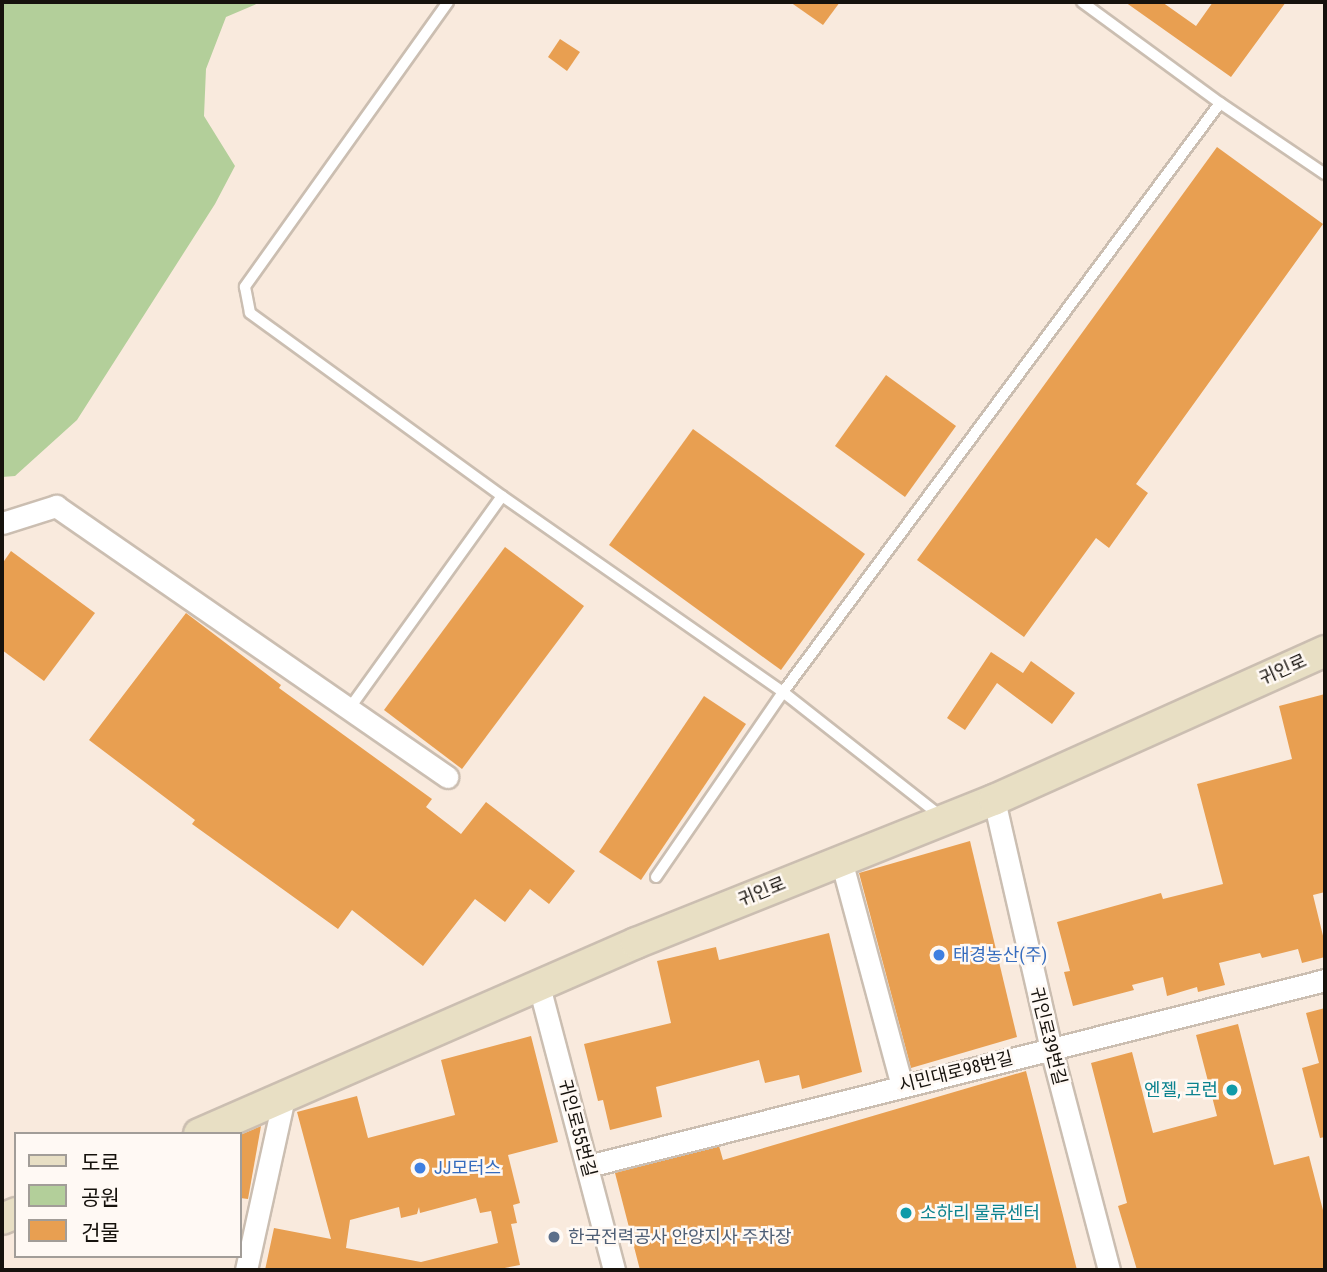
<!DOCTYPE html>
<html>
<head>
<meta charset="utf-8">
<style>
	body { margin:0 }
	#map { position:relative; width:1327px; height:1272px; overflow:hidden; background:#f9eadd; font-family:"Roboto Condensed","Noto Sans KR",sans-serif }
	div>[style] { position:absolute }
	[style*='--x'] { left:calc(var(--x)*1px); top:calc(var(--y)*1px); width:calc(var(--w)*1px); rotate:calc(var(--a)*1deg) }
	.green>* { inset:0; background:#b3cf9a }
	.building>* { inset:0; background:#e89f51 }
	.roads { filter:drop-shadow(2px 0 #cbbeb1) drop-shadow(-2px 0 #cbbeb1) drop-shadow(0 2px #cbbeb1) drop-shadow(0 -2px #cbbeb1) }
	.lane>* { height:10px; margin:-5px; padding:0 5px; transform-origin:5px; border-radius:5px; background:#fff }
	.street>* { height:21px; margin:-10.5px; padding:0 10.5px; transform-origin:10.5px; border-radius:10.5px; background:#fff }
	.secondary>* { height:30px; margin:-15px; padding:0 15px; transform-origin:15px; border-radius:15px; background:#e8dfc4 }
	.dots>* { width:19px; height:19px; translate:-50% -50%; box-sizing:border-box; border:4px solid #fff9f4; border-radius:50% }
	span { translate:-50% -50%; white-space:nowrap; text-align:center; line-height:1.15; -webkit-text-stroke:5px #fff9f4; paint-order:stroke }
	.street-label { font-size:18px; color:#16120d }
	.shop-label { font-size:18px; color:#366cbe }
	.left { translate:0 -50%; text-align:left }
	.culture-label { font-size:18px; color:#0d838f }
	.right { translate:-100% -50%; text-align:right }
	.service-label { font-size:18px; color:#4e5e75 }
	.frame { position:absolute; inset:0; border:4px solid #16120d; pointer-events:none }
	.legend { position:absolute; left:14px; top:1132px; width:228px; height:126px; box-sizing:border-box; background:#fff9f4; border:2px solid #a29d98; margin:0; padding:9px 12px; list-style:none; font-size:21px; color:#16120d }
	.legend li { display:flex; align-items:center; gap:14px; height:35px }
	.legend b { width:35px; border:2px solid #a29d98 }
</style>
</head>
<body>
<div id="map">
	<div class="green">
		<div style="clip-path:polygon(2px 2px,261px 2px,226px 17px,206px 69px,204px 116px,235px 166px,215px 204px,77px 420px,15px 476px,2px 477px)"></div>
	</div>
	<div class="building">
		<div style="clip-path:polygon(790px 2px,840px 2px,823px 25px)"></div>
		<div style="clip-path:polygon(1125px 2px,1162px 2px,1196px 26px,1213px 2px,1286px 2px,1231px 77px)"></div>
		<div style="clip-path:polygon(560px 39px,580px 52px,567px 71px,548px 57px)"></div>
		<div style="clip-path:polygon(1217px 147px,1323px 224px,1136px 484px,1148px 493px,1109px 548px,1096px 538px,1024px 637px,917px 560px)"></div>
		<div style="clip-path:polygon(886px 375px,956px 426px,905px 497px,835px 446px)"></div>
		<div style="clip-path:polygon(693px 429px,865px 554px,781px 670px,609px 545px)"></div>
		<div style="clip-path:polygon(505px 547px,584px 606px,462px 769px,384px 710px)"></div>
		<div style="clip-path:polygon(11px 551px,95px 613px,44px 681px,2px 650px,2px 564px)"></div>
		<div style="clip-path:polygon(186px 613px,281px 685px,279px 688px,432px 799px,426px 807px,461px 834px,486px 802px,575px 871px,549px 904px,530px 889px,505px 922px,475px 899px,423px 966px,352px 910px,338px 929px,192px 824px,195px 820px,89px 740px)"></div>
		<div style="clip-path:polygon(991px 652px,1023px 673px,1031px 661px,1075px 693px,1052px 724px,997px 683px,965px 730px,947px 718px)"></div>
		<div style="clip-path:polygon(1325px 694px,1325px 892px,1313px 895px,1325px 944px,1325px 957px,1302px 963px,1298px 949px,1262px 958px,1260px 953px,1219px 963px,1225px 985px,1198px 992px,1197px 987px,1167px 996px,1163px 977px,1132px 985px,1134px 990px,1073px 1006px,1064px 972px,1070px 971px,1057px 922px,1161px 893px,1163px 899px,1223px 884px,1197px 784px,1292px 759px,1279px 706px)"></div>
		<div style="clip-path:polygon(704px 696px,746px 724px,641px 880px,599px 852px)"></div>
		<div style="clip-path:polygon(970px 841px,1017px 1037px,911px 1068px,859px 873px)"></div>
		<div style="clip-path:polygon(829px 933px,862px 1072px,802px 1089px,799px 1075px,765px 1083px,759px 1060px,656px 1087px,662px 1117px,610px 1130px,603px 1100px,598px 1101px,584px 1044px,671px 1023px,657px 961px,716px 947px,719px 960px)"></div>
		<div style="clip-path:polygon(1325px 1008px,1325px 1137px,1320px 1138px,1302px 1068px,1319px 1063px,1306px 1013px)"></div>
		<div style="clip-path:polygon(1238px 1024px,1274px 1165px,1309px 1156px,1325px 1218px,1325px 1270px,1137px 1270px,1118px 1206px,1127px 1203px,1091px 1063px,1132px 1052px,1153px 1133px,1217px 1116px,1196px 1035px)"></div>
		<div style="clip-path:polygon(evenodd,531px 1036px,558px 1142px,508px 1155px,520px 1203px,513px 1205px,517px 1223px,511px 1224px,520px 1265px,494px 1270px,265px 1270px,274px 1228px,331px 1239px,297px 1112px,357px 1096px,368px 1138px,455px 1115px,441px 1060px,531px 1036px,476px 1198px,480px 1213px,491px 1211px,498px 1243px,421px 1262px,346px 1248px,350px 1220px,399px 1207px,401px 1218px,417px 1214px,419px 1207px,420px 1213px,476px 1198px)"></div>
		<div style="clip-path:polygon(1026px 1071px,1077px 1270px,640px 1270px,615px 1173px,719px 1146px,723px 1160px)"></div>
		<div style="clip-path:polygon(261px 1126px,248px 1199px,240px 1198px,240px 1135px)"></div>
	</div>
	<div class="roads">
		<div class="lane">
			<div style="--x:448;--y:2;--w:350;--a:125.5"></div>
			<div style="--x:245;--y:287;--w:26;--a:79"></div>
			<div style="--x:250;--y:313;--w:311;--a:36"></div>
			<div style="--x:502;--y:496;--w:343;--a:34.9"></div>
			<div style="--x:783;--y:692;--w:202;--a:38.2"></div>
			<div style="--x:1082;--y:2;--w:171;--a:36.2"></div>
			<div style="--x:1220;--y:103;--w:127;--a:34.1"></div>
			<div style="--x:349;--y:709;--w:262;--a:-54.3"></div>
			<div style="--x:656;--y:877;--w:224;--a:-55.5"></div>
			<div style="--x:783;--y:692;--w:733;--a:-53.43"></div>
		</div>
		<div class="street">
			<div style="--x:2;--y:523;--w:57;--a:-17.5"></div>
			<div style="--x:56;--y:506;--w:476;--a:34.7"></div>
			<div style="--x:994;--y:800;--w:255;--a:77.1"></div>
			<div style="--x:1051;--y:1049;--w:228;--a:75.3"></div>
			<div style="--x:841;--y:860;--w:234;--a:74.9"></div>
			<div style="--x:539;--y:986;--w:294;--a:75.2"></div>
			<div style="--x:588;--y:1166;--w:760;--a:-14.16"></div>
			<div style="--x:246;--y:1270;--w:177;--a:-77.6"></div>
		</div>
		<div class="secondary">
			<div style="--x:199;--y:1134;--w:477;--a:-23.6"></div>
			<div style="--x:636;--y:943;--w:386;--a:-21.8"></div>
			<div style="--x:994;--y:800;--w:363;--a:-24.2"></div>
			<div style="--x:2;--y:1219;--w:15;--a:-23"></div>
		</div>
	</div>
	<div class="dots">
		<div style="left:939px;top:955px;background:#3f7fe0"></div>
		<div style="left:1232px;top:1090px;background:#0f9aa8"></div>
		<div style="left:420px;top:1168px;background:#3f7fe0"></div>
		<div style="left:906px;top:1213px;background:#0f9aa8"></div>
		<div style="left:554px;top:1237px;background:#5c6f8a"></div>
	</div>
	<div class="street-label">
		<span style="left:1283px;top:670px;rotate:-24deg">귀인로</span>
		<span style="left:762px;top:892px;rotate:-22deg">귀인로</span>
		<span style="left:1048px;top:1036px;rotate:76deg">귀인로39번길</span>
		<span style="left:956px;top:1072px;rotate:-14deg">시민대로98번길</span>
		<span style="left:577px;top:1128px;rotate:75deg">귀인로55번길</span>
	</div>
	<div class="shop-label">
		<span class="left" style="left:953px;top:955px">태경농산(주)</span>
		<span class="left" style="left:434px;top:1168px">JJ모터스</span>
	</div>
	<div class="culture-label">
		<span class="right" style="left:1218px;top:1090px">엔젤, 코런</span>
		<span class="left" style="left:920px;top:1213px">소하리 물류센터</span>
	</div>
	<div class="service-label">
		<span class="left" style="left:568px;top:1237px">한국전력공사 안양지사 주차장</span>
	</div>
	<div class="frame"></div>
	<ul class="legend">
	<li><b style="height:9px;background:#e8dfc4"></b>도로</li>
	<li><b style="height:19px;background:#b3cf9a"></b>공원</li>
	<li><b style="height:19px;background:#e89f51"></b>건물</li>
	</ul>
</div>
</body>
</html>
